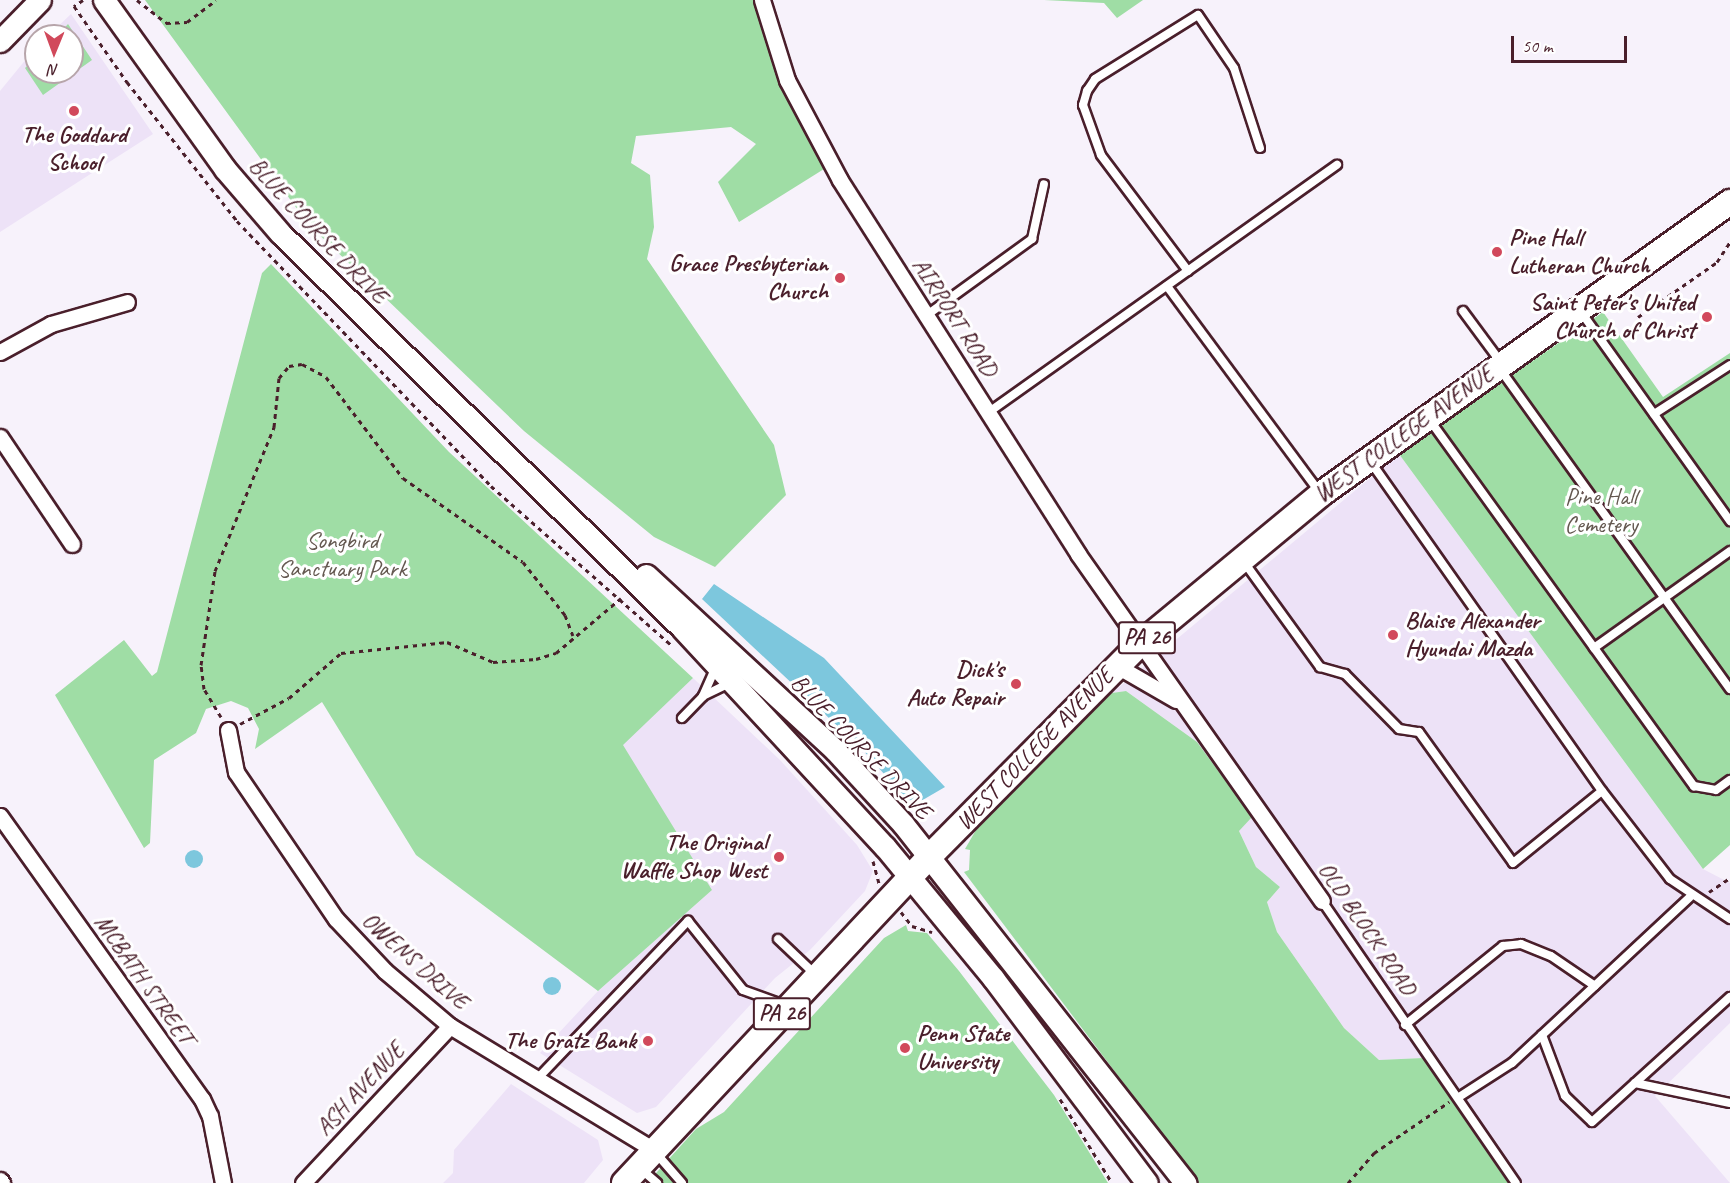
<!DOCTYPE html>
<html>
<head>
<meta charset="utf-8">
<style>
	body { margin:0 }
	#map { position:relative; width:1730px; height:1183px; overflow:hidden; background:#f7f2fb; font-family:Caveat,sans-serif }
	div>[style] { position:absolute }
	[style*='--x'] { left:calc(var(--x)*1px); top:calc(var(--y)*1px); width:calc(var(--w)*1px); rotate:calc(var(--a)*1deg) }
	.built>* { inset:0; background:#ede2f7 }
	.green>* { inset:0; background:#9fdda5 }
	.water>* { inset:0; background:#7dc7dd }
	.round { border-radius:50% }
	.path>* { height:3px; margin-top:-1.5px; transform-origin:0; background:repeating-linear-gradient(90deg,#4a1f2b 0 4.5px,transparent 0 9px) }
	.roads { filter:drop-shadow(2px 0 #4a1f2b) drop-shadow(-2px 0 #4a1f2b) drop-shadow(0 2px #4a1f2b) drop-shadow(0 -2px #4a1f2b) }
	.lane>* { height:8px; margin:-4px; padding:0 4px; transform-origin:4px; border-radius:4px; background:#fff }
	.street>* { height:15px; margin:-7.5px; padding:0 7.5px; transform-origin:7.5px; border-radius:7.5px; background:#fff }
	.secondary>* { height:21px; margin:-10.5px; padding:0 10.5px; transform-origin:10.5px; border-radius:10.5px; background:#fff }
	.primary>* { height:24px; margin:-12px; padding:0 12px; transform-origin:12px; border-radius:12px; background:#fff }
	.dots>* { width:16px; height:16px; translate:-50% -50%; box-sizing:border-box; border:3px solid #fff; border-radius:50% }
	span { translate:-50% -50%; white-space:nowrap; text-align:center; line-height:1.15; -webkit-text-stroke:6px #fff; paint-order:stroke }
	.shield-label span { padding:2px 4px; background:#fff; border:2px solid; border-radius:4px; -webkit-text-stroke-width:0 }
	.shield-label { font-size:22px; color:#4a1f2b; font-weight:700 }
	.poi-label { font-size:24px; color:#4a1f2b; font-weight:700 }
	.left { translate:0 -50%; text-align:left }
	.right { translate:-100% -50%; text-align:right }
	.street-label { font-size:24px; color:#4a1f2b }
	.park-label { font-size:24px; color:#645850 }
	.north { position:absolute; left:24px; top:24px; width:60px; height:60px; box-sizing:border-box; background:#fff; border:2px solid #b7a5aa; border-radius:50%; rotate:181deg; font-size:16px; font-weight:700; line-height:24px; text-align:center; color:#4a1f2b }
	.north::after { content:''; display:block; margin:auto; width:21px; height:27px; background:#d1495b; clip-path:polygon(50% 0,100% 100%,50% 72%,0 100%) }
	.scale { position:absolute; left:1511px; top:36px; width:116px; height:27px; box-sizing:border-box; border:3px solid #4a1f2b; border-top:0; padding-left:8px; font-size:18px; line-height:21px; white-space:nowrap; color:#4a1f2b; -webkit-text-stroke:4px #fff; paint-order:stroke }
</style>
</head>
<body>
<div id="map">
	<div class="built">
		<div style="clip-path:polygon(71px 14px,153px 134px,0 232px,0 91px,36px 47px,36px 72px,72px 72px,72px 36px,48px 36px)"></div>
		<div style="clip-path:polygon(1399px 454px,1703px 869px,1730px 883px,1730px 1023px,1655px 1096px,1730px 1183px,1508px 1183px,1423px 1058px,1379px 1060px,1344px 1028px,1277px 932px,1267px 902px,1280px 887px,1256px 867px,1197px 742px,1126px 691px,1112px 693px)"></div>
		<div style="clip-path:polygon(693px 678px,780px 760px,857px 845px,873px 871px,865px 891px,810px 950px,775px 978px,656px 1107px,637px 1113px,540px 1053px,598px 991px,712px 890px,622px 745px)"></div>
		<div style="clip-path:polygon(511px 1084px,598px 1140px,603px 1160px,584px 1183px,443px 1183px,453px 1173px,454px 1150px)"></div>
	</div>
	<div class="green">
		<div style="clip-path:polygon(145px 0,762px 0,765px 18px,832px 164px,739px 222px,718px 182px,756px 144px,731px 127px,636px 136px,631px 163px,650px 175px,654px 227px,647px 259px,774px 445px,786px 495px,715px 567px,654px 537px,524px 431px,308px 224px)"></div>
		<div style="clip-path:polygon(1044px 0,1143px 0,1117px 18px,1104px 3px)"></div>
		<div style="clip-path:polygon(68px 24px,92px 60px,43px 95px,25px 68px,36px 57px,36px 72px,72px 72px,72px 36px,57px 36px)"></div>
		<div style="clip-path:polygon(271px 264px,449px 452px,693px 678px,623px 745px,712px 890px,598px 991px,416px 855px,322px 702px,255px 749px,259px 729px,248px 708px,231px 701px,206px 709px,196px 733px,154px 760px,150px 843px,144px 848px,55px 695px,124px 640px,152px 676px,157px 672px,262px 273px)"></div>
		<div style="clip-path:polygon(1603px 312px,1663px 397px,1730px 353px,1730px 845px,1703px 869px,1399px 454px)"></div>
		<div style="clip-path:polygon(1126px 691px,1197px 742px,1252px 817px,1239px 831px,1256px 867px,1280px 887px,1267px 902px,1277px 932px,1344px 1028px,1379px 1060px,1423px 1058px,1508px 1183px,1199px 1183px,964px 872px,969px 870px,970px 850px,965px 849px,976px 830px,1086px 715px,1112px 693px)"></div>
		<div style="clip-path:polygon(906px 925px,908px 931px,927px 933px,959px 971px,1054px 1095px,1108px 1183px,647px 1183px,696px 1129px,724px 1112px,884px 938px)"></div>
	</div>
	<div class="water">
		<div style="clip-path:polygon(714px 584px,824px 658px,945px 787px,921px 801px,907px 800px,862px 749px,702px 599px)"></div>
		<div class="round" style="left:185px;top:850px;width:18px;height:18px"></div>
		<div class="round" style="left:543px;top:977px;width:18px;height:18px"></div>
	</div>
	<div class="path">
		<div style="--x:83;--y:0;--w:11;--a:146"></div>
		<div style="--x:74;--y:6;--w:93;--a:55.1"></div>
		<div style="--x:127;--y:82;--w:177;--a:51.6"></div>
		<div style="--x:237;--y:221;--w:367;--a:46.2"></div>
		<div style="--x:491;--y:486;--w:239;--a:41.4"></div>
		<div style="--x:137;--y:0;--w:37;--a:38"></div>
		<div style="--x:166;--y:23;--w:21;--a:-3"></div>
		<div style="--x:187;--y:22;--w:36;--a:-37"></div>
		<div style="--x:1638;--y:317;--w:96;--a:-34.8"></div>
		<div style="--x:1717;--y:262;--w:24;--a:-57"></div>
		<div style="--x:221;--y:717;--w:33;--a:-121"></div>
		<div style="--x:204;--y:689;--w:24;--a:-97"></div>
		<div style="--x:201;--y:665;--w:95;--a:-81.5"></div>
		<div style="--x:215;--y:571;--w:156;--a:-67.7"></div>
		<div style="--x:274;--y:427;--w:49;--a:-84.2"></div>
		<div style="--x:279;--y:378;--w:16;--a:-50"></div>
		<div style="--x:289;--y:366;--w:13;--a:-9"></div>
		<div style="--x:302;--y:364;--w:27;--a:28"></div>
		<div style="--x:326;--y:377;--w:127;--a:52.7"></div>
		<div style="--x:403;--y:478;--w:146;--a:35"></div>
		<div style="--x:523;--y:562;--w:68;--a:51.6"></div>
		<div style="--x:565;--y:615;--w:22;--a:69"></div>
		<div style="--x:240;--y:724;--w:55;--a:-28"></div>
		<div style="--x:289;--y:698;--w:69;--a:-40.9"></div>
		<div style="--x:341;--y:653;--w:107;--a:-5.9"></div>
		<div style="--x:447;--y:642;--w:50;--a:23.5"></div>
		<div style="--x:493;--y:662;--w:43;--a:-4"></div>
		<div style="--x:536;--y:659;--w:21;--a:-17"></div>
		<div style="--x:556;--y:653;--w:85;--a:-40.2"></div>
		<div style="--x:873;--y:861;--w:23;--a:75"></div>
		<div style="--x:1709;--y:892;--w:25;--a:-34"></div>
		<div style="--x:901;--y:912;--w:18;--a:52"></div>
		<div style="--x:912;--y:926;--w:21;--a:17"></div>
		<div style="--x:1060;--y:1099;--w:99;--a:58.2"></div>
		<div style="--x:1348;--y:1183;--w:40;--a:-49"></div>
		<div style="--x:1374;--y:1153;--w:91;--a:-34.2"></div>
	</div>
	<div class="roads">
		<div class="lane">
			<div style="--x:1188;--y:271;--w:145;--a:-126.9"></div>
			<div style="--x:1101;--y:155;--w:53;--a:-109.8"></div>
			<div style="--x:1083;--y:105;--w:15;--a:-74"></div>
			<div style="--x:1087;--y:91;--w:14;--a:-56"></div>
			<div style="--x:1095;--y:79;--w:121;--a:-31.9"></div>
			<div style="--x:1198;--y:15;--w:64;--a:55.8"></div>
			<div style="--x:1234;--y:68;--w:84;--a:72"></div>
			<div style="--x:1167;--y:286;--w:257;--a:53.5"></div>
			<div style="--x:1463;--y:311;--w:62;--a:53.5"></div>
			<div style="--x:1581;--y:312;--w:257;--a:54.5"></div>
			<div style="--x:927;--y:315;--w:130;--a:-35.9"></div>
			<div style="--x:1032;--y:239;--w:56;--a:-77.7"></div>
			<div style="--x:1500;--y:369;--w:394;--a:54.3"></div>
			<div style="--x:989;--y:412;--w:427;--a:-35.4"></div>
			<div style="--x:1654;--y:414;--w:90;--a:-32.8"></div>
			<div style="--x:1429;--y:419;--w:453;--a:54.2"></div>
			<div style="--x:1694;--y:786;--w:22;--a:10"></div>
			<div style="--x:1716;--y:790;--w:17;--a:-36"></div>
			<div style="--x:1244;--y:562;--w:130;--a:54.1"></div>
			<div style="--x:1320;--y:667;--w:26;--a:16"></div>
			<div style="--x:1345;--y:674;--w:77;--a:45.5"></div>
			<div style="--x:1399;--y:729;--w:20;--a:9"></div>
			<div style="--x:1419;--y:732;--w:161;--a:54.3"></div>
			<div style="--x:1513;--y:863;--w:114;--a:-39"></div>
			<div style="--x:1602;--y:791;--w:402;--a:-125.1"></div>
			<div style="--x:1594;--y:648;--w:167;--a:-35.5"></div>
			<div style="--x:715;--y:669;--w:30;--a:114"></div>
			<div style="--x:703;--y:696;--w:30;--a:-26"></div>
			<div style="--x:682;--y:718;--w:30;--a:-46"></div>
			<div style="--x:1602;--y:791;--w:111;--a:52.3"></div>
			<div style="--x:1670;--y:879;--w:72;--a:33.7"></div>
			<div style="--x:1322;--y:901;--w:342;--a:55.5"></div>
			<div style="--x:778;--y:939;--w:52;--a:43.5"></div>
			<div style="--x:1405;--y:1025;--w:126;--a:-38.9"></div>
			<div style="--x:1503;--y:946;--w:18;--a:-6"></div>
			<div style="--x:1521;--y:944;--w:32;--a:22"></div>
			<div style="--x:1551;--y:956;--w:53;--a:34.3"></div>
			<div style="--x:1542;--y:1035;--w:65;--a:69.3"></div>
			<div style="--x:1565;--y:1096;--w:37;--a:44"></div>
			<div style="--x:1592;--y:1122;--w:186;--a:-42.2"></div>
			<div style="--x:539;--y:1077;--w:216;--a:-46.3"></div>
			<div style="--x:688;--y:921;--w:88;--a:51.4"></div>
			<div style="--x:743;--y:990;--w:45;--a:19.7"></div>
			<div style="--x:1635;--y:1083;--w:97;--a:11.9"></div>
			<div style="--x:1459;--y:1097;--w:63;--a:-32.7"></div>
			<div style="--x:1512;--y:1063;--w:243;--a:-43"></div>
			<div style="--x:655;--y:1152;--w:41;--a:48.9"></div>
			<div style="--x:642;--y:1170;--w:20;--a:41"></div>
		</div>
		<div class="street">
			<div style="--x:762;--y:0;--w:84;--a:72.6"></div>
			<div style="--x:787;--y:80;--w:113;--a:62.1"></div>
			<div style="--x:840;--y:180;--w:443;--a:57.5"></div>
			<div style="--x:1078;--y:554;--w:424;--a:54.9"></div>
			<div style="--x:0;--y:352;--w:58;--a:-28.8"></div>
			<div style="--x:51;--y:324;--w:79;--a:-16.1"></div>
			<div style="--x:0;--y:437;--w:129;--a:56.1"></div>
			<div style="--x:1117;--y:666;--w:68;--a:30"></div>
			<div style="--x:228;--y:730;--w:43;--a:79.2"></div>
			<div style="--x:236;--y:772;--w:178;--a:55.8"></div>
			<div style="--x:336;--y:919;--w:71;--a:46.7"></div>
			<div style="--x:385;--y:971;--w:85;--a:40.2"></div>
			<div style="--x:450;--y:1026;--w:239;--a:31.3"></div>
			<div style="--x:0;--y:816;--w:348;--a:54.5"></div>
			<div style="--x:202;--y:1099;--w:19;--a:65"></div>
			<div style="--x:210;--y:1116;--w:68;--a:79"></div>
			<div style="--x:0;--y:1180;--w:4;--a:56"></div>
			<div style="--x:303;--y:1183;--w:215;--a:-46.9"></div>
		</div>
		<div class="secondary">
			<div style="--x:104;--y:0;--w:208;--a:54.4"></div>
			<div style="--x:225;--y:169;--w:84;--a:49.3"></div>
			<div style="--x:280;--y:233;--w:564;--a:44.5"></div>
			<div style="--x:682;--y:628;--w:299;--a:47.2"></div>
			<div style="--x:885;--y:847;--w:170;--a:50.5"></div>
			<div style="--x:993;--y:978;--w:256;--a:53.1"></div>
			<div style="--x:0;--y:41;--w:57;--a:-45.7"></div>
			<div style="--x:646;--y:575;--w:258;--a:42.8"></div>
			<div style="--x:835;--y:750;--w:100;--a:47.4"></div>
			<div style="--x:903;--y:824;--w:457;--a:51.8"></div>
		</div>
		<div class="primary">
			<div style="--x:624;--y:1183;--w:446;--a:-46.9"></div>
			<div style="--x:929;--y:857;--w:300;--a:-45.3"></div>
			<div style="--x:1140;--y:644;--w:235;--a:-39.6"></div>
			<div style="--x:1321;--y:494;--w:503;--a:-35.52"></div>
		</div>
	</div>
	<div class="dots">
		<div style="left:74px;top:111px;background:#d1495b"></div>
		<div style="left:1497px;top:252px;background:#d1495b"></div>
		<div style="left:840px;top:278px;background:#d1495b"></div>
		<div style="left:1707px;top:317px;background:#d1495b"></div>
		<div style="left:1393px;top:635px;background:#d1495b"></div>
		<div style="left:1016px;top:684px;background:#d1495b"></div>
		<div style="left:779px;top:857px;background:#d1495b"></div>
		<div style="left:648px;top:1041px;background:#d1495b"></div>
		<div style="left:905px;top:1048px;background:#d1495b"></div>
	</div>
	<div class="shield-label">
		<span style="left:1147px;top:638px">PA 26</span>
		<span style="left:782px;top:1014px">PA 26</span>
	</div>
	<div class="poi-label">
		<span style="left:74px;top:149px">The Goddard<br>School</span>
		<span class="left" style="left:1509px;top:252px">Pine Hall<br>Lutheran Church</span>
		<span class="right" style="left:828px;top:278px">Grace Presbyterian<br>Church</span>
		<span class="right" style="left:1695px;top:317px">Saint Peter's United<br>Church of Christ</span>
		<span class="left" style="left:1405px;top:635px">Blaise Alexander<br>Hyundai Mazda</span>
		<span class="right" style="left:1004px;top:684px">Dick's<br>Auto Repair</span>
		<span class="right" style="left:767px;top:857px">The Original<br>Waffle Shop West</span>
		<span class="left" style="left:917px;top:1048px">Penn State<br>University</span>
		<span class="right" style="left:636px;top:1041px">The Gratz Bank</span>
	</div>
	<div class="street-label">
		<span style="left:318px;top:231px;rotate:47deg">BLUE COURSE DRIVE</span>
		<span style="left:955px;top:317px;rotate:57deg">AIRPORT ROAD</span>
		<span style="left:1404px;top:434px;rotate:-36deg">WEST COLLEGE AVENUE</span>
		<span style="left:861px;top:747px;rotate:46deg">BLUE COURSE DRIVE</span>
		<span style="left:1035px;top:749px;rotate:-46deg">WEST COLLEGE AVENUE</span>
		<span style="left:1367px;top:929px;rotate:56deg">OLD BLOCK ROAD</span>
		<span style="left:415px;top:961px;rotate:42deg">OWENS DRIVE</span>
		<span style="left:144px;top:980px;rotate:55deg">MCBATH STREET</span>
		<span style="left:360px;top:1089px;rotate:-47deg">ASH AVENUE</span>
	</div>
	<div class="park-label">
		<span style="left:1601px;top:511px">Pine Hall<br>Cemetery</span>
		<span style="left:342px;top:555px">Songbird<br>Sanctuary Park</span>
	</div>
	<div class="north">N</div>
	<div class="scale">50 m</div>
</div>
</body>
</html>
